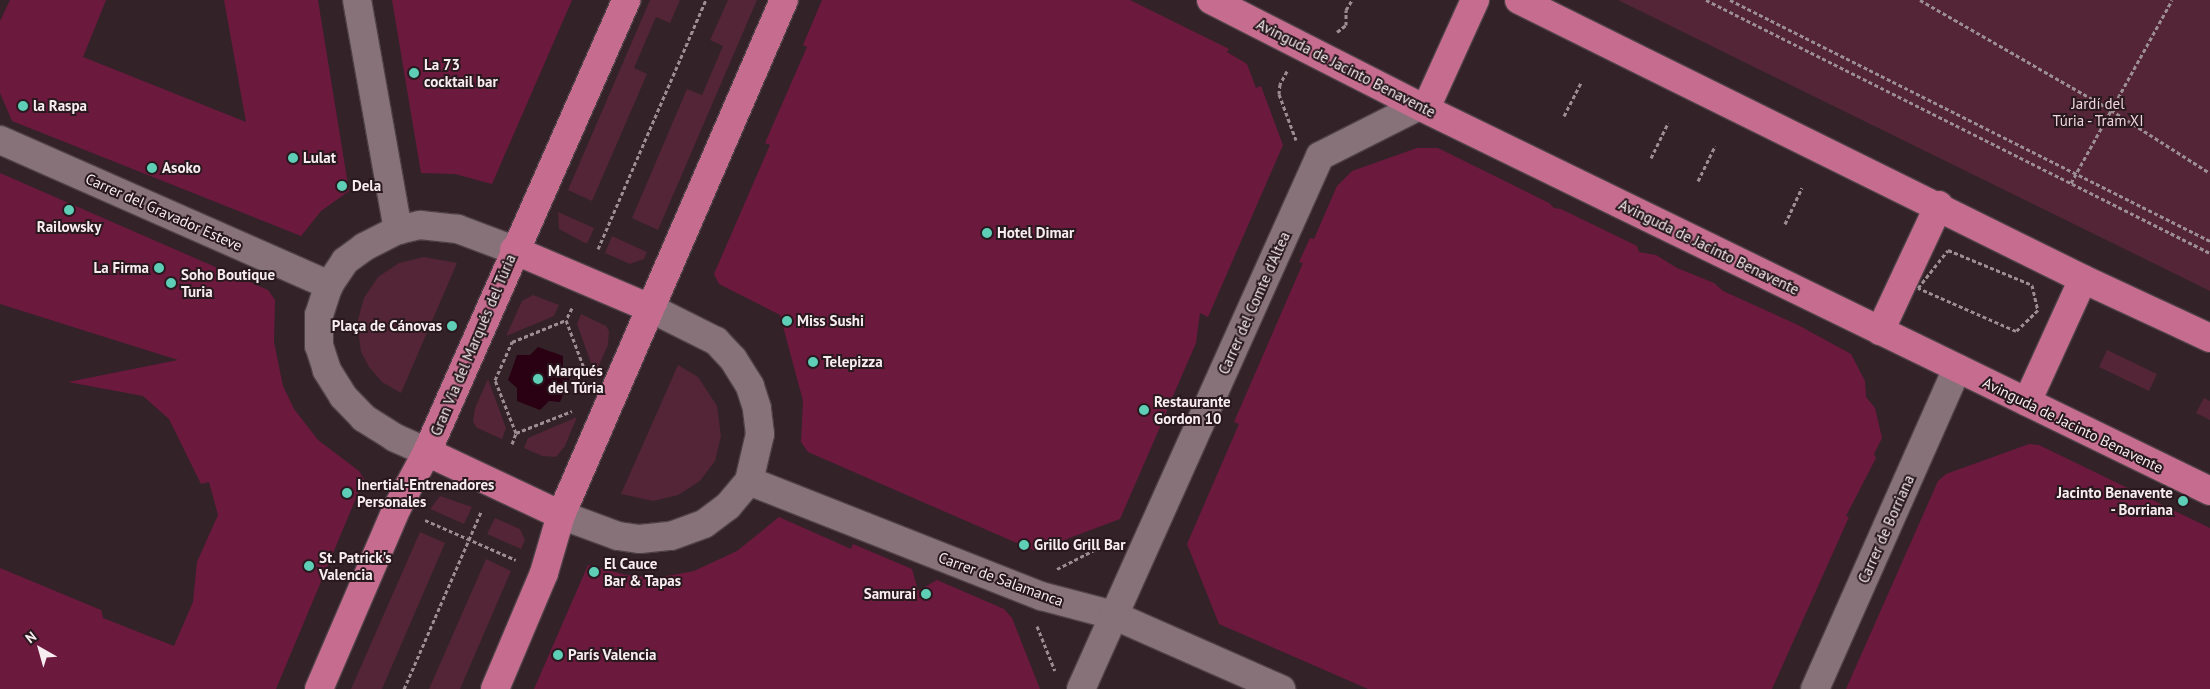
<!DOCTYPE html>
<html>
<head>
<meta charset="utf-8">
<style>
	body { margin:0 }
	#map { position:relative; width:2210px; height:689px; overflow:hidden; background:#332228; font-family:"PT Sans",sans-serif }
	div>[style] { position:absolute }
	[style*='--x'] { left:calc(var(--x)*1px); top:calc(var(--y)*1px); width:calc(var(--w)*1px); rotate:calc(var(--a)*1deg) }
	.green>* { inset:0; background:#532536 }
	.water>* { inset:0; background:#2a0113 }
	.building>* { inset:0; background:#6c193e }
	.path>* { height:3px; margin-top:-1.5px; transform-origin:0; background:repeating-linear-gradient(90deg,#9c8e92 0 4px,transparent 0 6.5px) }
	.roads { filter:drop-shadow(1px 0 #4f4146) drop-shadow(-1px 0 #4f4146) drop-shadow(0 1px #4f4146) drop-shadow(0 -1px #4f4146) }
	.minor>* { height:28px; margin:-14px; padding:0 14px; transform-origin:14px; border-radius:14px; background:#867278 }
	.major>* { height:28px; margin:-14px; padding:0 14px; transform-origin:14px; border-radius:14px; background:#c66d8f }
	.dots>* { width:14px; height:14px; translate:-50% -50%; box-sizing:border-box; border:2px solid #29191e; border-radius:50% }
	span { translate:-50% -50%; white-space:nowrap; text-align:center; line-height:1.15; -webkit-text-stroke:4px #29191e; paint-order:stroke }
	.poi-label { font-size:15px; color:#f7ecef; font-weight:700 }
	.left { translate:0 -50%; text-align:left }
	.right { translate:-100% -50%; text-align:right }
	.street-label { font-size:15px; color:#f7ecef }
	.park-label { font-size:15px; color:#efd5dd }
	.north { position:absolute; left:15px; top:624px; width:50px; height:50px; -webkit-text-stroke:4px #29191e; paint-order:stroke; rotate:322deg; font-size:14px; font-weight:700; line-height:20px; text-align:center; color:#f7ecef }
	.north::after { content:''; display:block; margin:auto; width:18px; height:22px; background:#f7ecef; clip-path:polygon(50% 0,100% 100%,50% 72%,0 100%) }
</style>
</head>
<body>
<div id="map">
	<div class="green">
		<div style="clip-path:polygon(650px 0,680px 0,670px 23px,656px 17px,634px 68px,647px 74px,592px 201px,568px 190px)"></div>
		<div style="clip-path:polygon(728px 0,757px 0,658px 230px,632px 218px,687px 89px,702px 95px,723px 46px,710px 40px)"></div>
		<div style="clip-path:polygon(1618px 0,2210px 0,2210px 291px)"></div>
		<div style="clip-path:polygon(558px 212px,594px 228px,587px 244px,559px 229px)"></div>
		<div style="clip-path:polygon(612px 236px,647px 252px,644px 259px,630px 264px,605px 253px)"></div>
		<div style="clip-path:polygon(424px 257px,457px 263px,401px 393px,382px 382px,369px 367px,361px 352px,357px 323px,364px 298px,378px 277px,399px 263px)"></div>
		<div style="clip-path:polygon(533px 295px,559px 305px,554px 316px,506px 336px,522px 301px)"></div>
		<div style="clip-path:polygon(581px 314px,606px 326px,609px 331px,608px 345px,595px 374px,577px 324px)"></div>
		<div style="clip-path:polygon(2107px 350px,2157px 374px,2149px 391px,2099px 367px)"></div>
		<div style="clip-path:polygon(678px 365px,698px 377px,717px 406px,721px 436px,715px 461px,700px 481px,678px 495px,653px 501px,621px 494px)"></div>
		<div style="clip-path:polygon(488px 379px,506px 428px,502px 439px,477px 428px,473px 422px,475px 408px)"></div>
		<div style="clip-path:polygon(2204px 398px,2210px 401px,2210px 420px,2196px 413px)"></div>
		<div style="clip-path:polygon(577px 417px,565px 446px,556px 457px,542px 456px,524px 448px,528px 438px)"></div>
		<div style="clip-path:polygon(440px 496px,472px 507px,464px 524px,430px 509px)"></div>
		<div style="clip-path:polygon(495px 518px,520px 529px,525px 540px,521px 549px,487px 534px)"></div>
		<div style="clip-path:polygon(420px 532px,445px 543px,382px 689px,351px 689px)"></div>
		<div style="clip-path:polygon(486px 559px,511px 571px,460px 689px,429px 689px)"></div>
	</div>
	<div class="water">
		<div style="clip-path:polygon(538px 347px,563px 356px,563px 368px,570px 377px,560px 402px,549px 401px,540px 410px,517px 401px,517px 388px,508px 380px,517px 355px,530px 355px)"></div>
	</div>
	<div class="building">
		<div style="clip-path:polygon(10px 0,106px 0,83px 57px,246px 122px,224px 0,318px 0,349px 191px,321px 211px,301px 236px,12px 121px,0 93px,0 21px)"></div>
		<div style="clip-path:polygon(392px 0,572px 0,492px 184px,455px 174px,421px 173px)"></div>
		<div style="clip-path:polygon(822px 0,1130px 0,1229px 49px,1227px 52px,1247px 64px,1256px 88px,1261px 86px,1283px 145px,1208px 317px,1200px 313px,1196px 343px,1173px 396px,1166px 404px,1167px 411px,1120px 519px,1035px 551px,808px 452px,801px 442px,803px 401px,780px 315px,719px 284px,714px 274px,770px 145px,765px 143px,807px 47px,803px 45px)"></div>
		<div style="clip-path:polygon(1417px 148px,1438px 148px,1549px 203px,1554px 208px,1561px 209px,1637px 246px,1639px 252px,1656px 255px,1677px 268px,1714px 283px,1723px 291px,1798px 325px,1851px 354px,1865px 381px,1866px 397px,1875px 408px,1882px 438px,1874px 454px,1876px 458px,1846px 516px,1849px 517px,1772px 689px,1368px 689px,1219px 624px,1187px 544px,1239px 424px,1234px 422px,1303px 263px,1299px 262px,1310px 238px,1314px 239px,1337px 186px,1352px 171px)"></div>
		<div style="clip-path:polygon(0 173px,268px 290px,275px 300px,274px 342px,283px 386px,294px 409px,318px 440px,359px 471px,364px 479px,276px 689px,0 689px,0 568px,101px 610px,103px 618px,174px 646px,193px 602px,197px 562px,218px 515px,209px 482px,201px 484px,169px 419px,143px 396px,68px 382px,178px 360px,0 304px)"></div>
		<div style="clip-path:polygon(2029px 444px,2039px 445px,2210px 528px,2210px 689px,1846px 689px,1938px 481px,1946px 474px)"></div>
		<div style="clip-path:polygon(779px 517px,851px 549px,853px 544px,912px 569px,918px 591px,937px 580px,1004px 609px,1012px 618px,1040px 689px,534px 689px,588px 565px,626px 575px,656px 578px,694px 571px,737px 551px)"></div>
	</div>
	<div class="path">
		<div style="--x:1706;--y:0;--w:564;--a:26.66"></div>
		<div style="--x:1730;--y:0;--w:537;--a:26.66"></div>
		<div style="--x:1920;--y:0;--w:220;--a:29.9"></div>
		<div style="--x:2111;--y:110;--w:117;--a:32.5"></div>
		<div style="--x:1337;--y:32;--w:11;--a:-38"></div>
		<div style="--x:1346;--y:25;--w:15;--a:-90"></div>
		<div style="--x:1346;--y:10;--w:12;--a:-59"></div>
		<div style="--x:1287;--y:71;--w:15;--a:118"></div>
		<div style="--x:1280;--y:84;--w:10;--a:96"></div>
		<div style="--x:1279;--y:94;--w:49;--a:69.7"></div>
		<div style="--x:1564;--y:116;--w:38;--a:-63"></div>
		<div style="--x:1651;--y:158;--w:39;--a:-64"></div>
		<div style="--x:1698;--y:181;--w:39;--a:-64"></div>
		<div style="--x:2071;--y:183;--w:209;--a:-61.1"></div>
		<div style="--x:1785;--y:224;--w:40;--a:-65"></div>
		<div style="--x:598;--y:249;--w:271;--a:-66.6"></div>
		<div style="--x:1948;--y:250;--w:91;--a:22.6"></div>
		<div style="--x:2032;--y:285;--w:26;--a:77"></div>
		<div style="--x:2038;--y:310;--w:30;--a:136"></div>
		<div style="--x:2016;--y:331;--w:107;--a:-156.3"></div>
		<div style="--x:1918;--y:288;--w:48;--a:-51.7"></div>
		<div style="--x:572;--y:308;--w:13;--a:117"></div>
		<div style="--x:566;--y:320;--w:60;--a:69.4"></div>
		<div style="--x:516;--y:433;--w:57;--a:-111.6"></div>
		<div style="--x:495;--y:380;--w:42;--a:-65.9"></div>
		<div style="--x:512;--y:342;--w:58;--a:-22.2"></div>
		<div style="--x:512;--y:444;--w:12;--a:-70"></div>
		<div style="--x:516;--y:433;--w:60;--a:-21.4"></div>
		<div style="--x:425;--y:520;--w:99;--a:23.7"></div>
		<div style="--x:1057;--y:569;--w:64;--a:-27"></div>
		<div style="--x:1037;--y:626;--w:48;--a:68.2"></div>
		<div style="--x:404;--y:689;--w:193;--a:-66.5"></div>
	</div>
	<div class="roads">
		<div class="minor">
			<div style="--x:357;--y:0;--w:234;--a:79.9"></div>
			<div style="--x:0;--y:140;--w:360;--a:23.8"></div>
			<div style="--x:427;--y:452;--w:36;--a:-156"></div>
			<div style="--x:394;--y:437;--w:36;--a:-148"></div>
			<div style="--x:364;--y:418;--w:30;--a:-134"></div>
			<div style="--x:343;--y:396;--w:31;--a:-122"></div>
			<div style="--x:327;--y:370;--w:25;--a:-108"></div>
			<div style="--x:319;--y:346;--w:31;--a:-90"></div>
			<div style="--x:319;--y:315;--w:32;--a:-72"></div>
			<div style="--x:329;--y:285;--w:29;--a:-56"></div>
			<div style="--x:345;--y:261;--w:24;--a:-36"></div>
			<div style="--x:364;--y:247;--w:38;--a:-27"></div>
			<div style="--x:398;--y:230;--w:23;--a:-13"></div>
			<div style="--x:420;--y:225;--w:38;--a:6"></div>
			<div style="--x:458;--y:229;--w:60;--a:20.6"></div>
			<div style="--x:749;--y:481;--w:314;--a:21.5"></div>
			<div style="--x:1041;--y:596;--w:74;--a:14.8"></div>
			<div style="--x:1113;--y:615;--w:184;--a:23.8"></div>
			<div style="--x:561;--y:515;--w:61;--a:20.2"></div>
			<div style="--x:618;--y:536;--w:22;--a:8"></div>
			<div style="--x:640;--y:539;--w:31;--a:-6"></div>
			<div style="--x:671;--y:536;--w:35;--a:-20"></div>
			<div style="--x:704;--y:524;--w:30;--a:-37"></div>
			<div style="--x:728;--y:506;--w:33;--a:-50"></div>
			<div style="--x:749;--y:481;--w:48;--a:-76.8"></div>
			<div style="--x:760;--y:434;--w:26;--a:-97"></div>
			<div style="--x:757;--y:408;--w:23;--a:-108"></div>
			<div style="--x:750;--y:386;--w:32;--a:-122"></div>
			<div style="--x:733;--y:359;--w:25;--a:-133"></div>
			<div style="--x:716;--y:341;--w:74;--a:-153.4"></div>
			<div style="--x:1081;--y:689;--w:584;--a:-65.85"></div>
			<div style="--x:1320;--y:156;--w:111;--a:-26.8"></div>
			<div style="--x:1815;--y:689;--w:351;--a:-66.1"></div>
		</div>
		<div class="major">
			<div style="--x:1211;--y:0;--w:233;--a:27"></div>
			<div style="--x:1419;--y:106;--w:880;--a:25.95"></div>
			<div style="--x:1519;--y:0;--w:629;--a:26.32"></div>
			<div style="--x:2083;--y:279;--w:140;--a:24.9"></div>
			<div style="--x:1426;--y:108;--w:119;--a:-65.6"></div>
			<div style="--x:514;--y:250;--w:148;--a:23.1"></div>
			<div style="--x:1880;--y:331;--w:139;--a:-64.9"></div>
			<div style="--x:2027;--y:402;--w:135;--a:-65.5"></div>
			<div style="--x:427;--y:452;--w:148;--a:25.2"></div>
			<div style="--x:319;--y:689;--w:197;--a:-66.7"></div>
			<div style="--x:397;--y:508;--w:64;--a:-61.8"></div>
			<div style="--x:427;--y:452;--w:494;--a:-66.2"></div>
			<div style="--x:495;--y:689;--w:126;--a:-67.1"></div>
			<div style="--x:544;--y:573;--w:60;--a:-73.7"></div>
			<div style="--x:561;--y:515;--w:561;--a:-66.59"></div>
		</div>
	</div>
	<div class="dots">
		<div style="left:414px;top:73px;background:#5eceb7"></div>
		<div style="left:23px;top:106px;background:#5eceb7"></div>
		<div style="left:293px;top:158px;background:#5eceb7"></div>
		<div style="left:152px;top:168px;background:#5eceb7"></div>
		<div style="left:342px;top:186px;background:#5eceb7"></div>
		<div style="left:69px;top:210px;background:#5eceb7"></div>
		<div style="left:987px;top:233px;background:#5eceb7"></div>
		<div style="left:159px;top:268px;background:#5eceb7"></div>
		<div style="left:171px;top:283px;background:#5eceb7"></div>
		<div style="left:787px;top:321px;background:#5eceb7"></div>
		<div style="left:452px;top:326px;background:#5eceb7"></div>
		<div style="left:813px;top:362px;background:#5eceb7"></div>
		<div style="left:538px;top:379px;background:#5eceb7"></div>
		<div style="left:1144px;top:410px;background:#5eceb7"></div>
		<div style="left:347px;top:493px;background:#5eceb7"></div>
		<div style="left:2183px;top:501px;background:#5eceb7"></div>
		<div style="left:1024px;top:545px;background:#5eceb7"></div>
		<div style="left:309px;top:566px;background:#5eceb7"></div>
		<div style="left:594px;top:572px;background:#5eceb7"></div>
		<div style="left:926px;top:594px;background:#5eceb7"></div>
		<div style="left:558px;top:655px;background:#5eceb7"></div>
	</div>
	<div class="poi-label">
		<span class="left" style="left:424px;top:73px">La 73<br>cocktail bar</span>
		<span class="left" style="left:33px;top:106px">la Raspa</span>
		<span class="left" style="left:303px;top:158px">Lulat</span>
		<span class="left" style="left:162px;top:168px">Asoko</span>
		<span class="left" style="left:352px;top:186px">Dela</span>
		<span style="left:69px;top:227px">Railowsky</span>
		<span class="left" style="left:997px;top:233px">Hotel Dimar</span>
		<span class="right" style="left:149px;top:268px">La Firma</span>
		<span class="left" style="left:181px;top:283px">Soho Boutique<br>Turia</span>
		<span class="left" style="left:797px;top:321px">Miss Sushi</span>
		<span class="right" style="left:442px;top:326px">Plaça de Cánovas</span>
		<span class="left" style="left:823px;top:362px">Telepizza</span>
		<span class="left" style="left:548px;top:379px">Marqués<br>del Túria</span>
		<span class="left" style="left:1154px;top:410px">Restaurante<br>Gordon 10</span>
		<span class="left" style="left:357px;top:493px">Inertial-Entrenadores<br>Personales</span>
		<span class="right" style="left:2173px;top:501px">Jacinto Benavente<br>- Borriana</span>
		<span class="left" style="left:1034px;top:545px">Grillo Grill Bar</span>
		<span class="left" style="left:319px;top:566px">St. Patrick's<br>Valencia</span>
		<span class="left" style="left:604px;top:572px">El Cauce<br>Bar &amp; Tapas</span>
		<span class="right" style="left:916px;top:594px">Samurai</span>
		<span class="left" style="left:568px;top:655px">París Valencia</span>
	</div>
	<div class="street-label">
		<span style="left:1346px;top:68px;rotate:27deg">Avinguda de Jacinto Benavente</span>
		<span style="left:164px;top:212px;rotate:24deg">Carrer del Gravador Esteve</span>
		<span style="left:1709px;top:247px;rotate:26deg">Avinguda de Jacinto Benavente</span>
		<span style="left:1254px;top:303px;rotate:-66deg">Carrer del Comte d'Altea</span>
		<span style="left:473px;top:345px;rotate:-67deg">Gran Via del Marqués del Túria</span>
		<span style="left:2073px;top:425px;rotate:26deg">Avinguda de Jacinto Benavente</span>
		<span style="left:1886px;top:529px;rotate:-66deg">Carrer de Borriana</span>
		<span style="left:1001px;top:579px;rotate:20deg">Carrer de Salamanca</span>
	</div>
	<div class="park-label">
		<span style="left:2098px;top:112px">Jardí del<br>Túria - Tram XI</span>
	</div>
	<div class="north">N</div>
</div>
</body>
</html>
